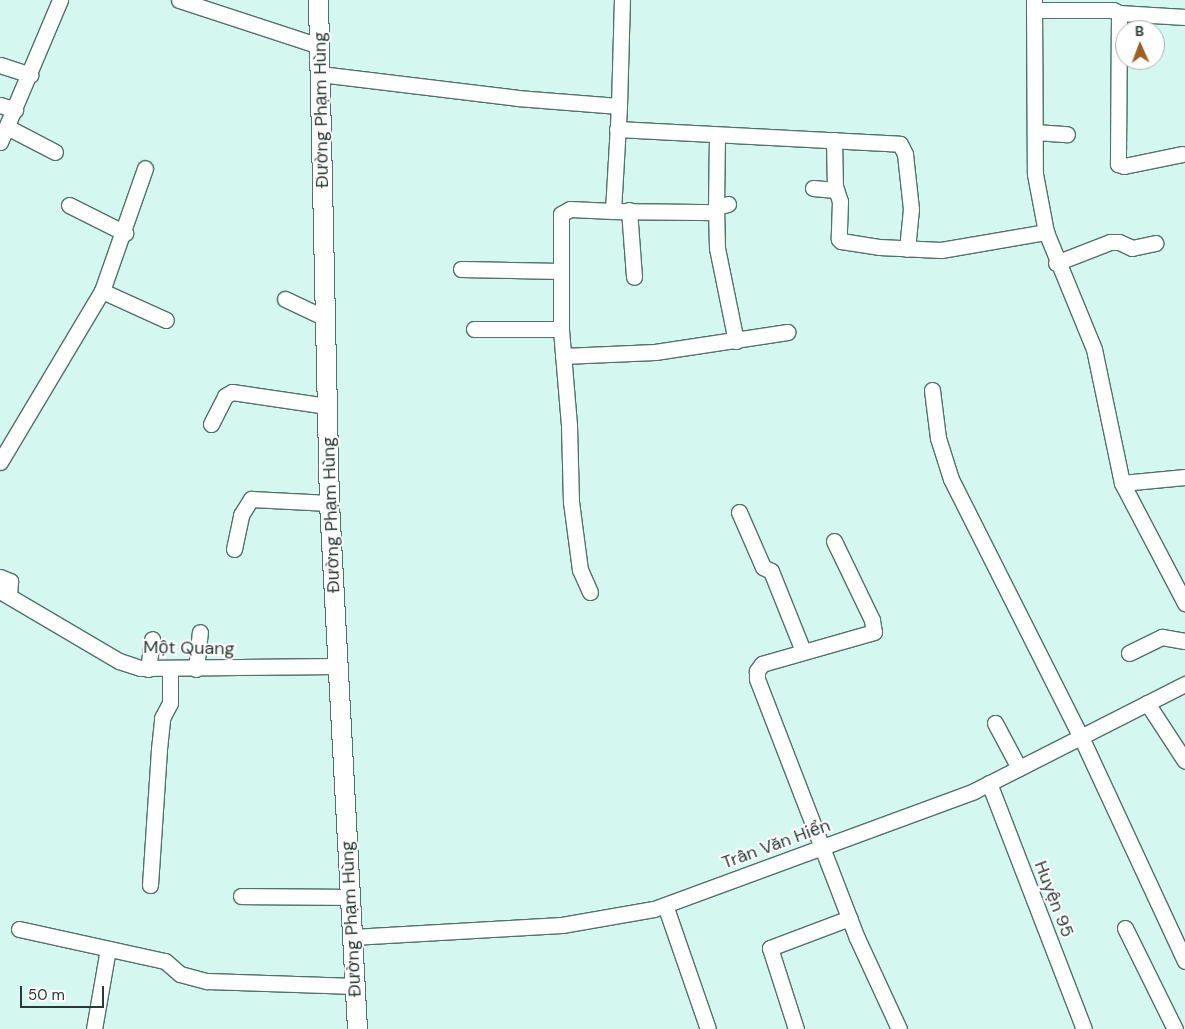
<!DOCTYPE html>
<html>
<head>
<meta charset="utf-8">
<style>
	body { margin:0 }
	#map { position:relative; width:1185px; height:1029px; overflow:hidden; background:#d4f8f0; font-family:"DM Sans",sans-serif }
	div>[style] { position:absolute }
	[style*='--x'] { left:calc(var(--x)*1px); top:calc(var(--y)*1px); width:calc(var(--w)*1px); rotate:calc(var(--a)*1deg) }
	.roads { filter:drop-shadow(1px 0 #51716a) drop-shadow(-1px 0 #51716a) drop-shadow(0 1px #51716a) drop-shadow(0 -1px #51716a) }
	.minor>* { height:15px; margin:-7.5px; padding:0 7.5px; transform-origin:7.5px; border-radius:7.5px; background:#fff }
	.major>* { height:19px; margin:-9.5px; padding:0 9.5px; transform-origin:9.5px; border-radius:9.5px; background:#fff }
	span { translate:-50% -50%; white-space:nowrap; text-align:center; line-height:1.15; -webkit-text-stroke:4px #fff; paint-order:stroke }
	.street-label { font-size:18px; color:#2b3936 }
	.north { position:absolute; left:1115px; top:20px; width:50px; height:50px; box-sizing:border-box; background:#fff; border:1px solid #aab0af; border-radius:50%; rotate:358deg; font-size:14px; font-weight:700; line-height:20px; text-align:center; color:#2b3936 }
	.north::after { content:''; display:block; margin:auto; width:18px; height:22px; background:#9d5f25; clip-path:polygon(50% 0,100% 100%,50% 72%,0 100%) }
	.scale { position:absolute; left:20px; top:986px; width:84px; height:22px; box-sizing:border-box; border:2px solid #2b3936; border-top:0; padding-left:6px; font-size:15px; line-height:18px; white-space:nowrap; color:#2b3936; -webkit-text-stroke:4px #fff; paint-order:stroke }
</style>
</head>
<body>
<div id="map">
	<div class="roads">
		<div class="minor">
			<div style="--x:179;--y:0;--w:148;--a:18.1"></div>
			<div style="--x:1034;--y:0;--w:174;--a:89.7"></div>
			<div style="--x:1035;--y:174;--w:59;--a:79.3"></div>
			<div style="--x:1046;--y:232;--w:126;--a:67.7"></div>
			<div style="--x:1094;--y:349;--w:137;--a:78.2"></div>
			<div style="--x:1122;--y:483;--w:136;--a:62.3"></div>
			<div style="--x:1034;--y:10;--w:79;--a:0"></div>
			<div style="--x:1113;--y:10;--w:7;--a:27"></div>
			<div style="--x:1119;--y:13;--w:66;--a:3.5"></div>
			<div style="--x:1119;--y:13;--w:151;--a:90.4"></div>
			<div style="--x:1118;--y:164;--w:6;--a:18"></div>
			<div style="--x:1124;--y:166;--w:59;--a:-11.7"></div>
			<div style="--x:0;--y:65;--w:32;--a:18"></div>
			<div style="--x:320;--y:74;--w:198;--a:6.9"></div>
			<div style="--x:517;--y:98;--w:102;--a:4.5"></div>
			<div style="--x:619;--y:106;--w:106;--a:-88.4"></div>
			<div style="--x:0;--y:105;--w:16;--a:18"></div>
			<div style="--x:7;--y:127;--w:54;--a:27.5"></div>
			<div style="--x:617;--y:129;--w:283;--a:3"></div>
			<div style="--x:900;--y:144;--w:11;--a:63"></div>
			<div style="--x:905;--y:154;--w:55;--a:83.8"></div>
			<div style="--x:911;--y:209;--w:40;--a:95.7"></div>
			<div style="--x:1035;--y:132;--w:32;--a:4"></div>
			<div style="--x:834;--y:140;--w:46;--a:88.8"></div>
			<div style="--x:835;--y:186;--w:16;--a:72"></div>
			<div style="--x:840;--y:201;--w:38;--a:92"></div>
			<div style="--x:839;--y:239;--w:3;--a:45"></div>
			<div style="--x:841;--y:241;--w:38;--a:9"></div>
			<div style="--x:879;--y:247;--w:62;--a:2.8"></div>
			<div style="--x:941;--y:250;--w:107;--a:-9.7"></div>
			<div style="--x:0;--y:142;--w:154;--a:-67.1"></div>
			<div style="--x:813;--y:188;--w:22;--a:5"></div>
			<div style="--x:728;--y:204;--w:12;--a:166"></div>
			<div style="--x:716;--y:207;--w:41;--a:88.6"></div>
			<div style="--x:717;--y:248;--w:95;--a:78.5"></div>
			<div style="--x:69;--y:205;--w:63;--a:26.6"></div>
			<div style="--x:716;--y:207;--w:72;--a:-89.2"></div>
			<div style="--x:629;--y:210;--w:67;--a:85.7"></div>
			<div style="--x:613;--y:211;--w:102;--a:0.6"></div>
			<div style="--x:1056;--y:263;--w:58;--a:-21.3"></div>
			<div style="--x:1110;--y:242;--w:9;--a:0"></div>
			<div style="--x:1119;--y:242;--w:14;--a:25"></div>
			<div style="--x:1132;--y:248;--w:24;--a:-12"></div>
			<div style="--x:461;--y:269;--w:100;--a:1.1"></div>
			<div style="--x:102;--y:291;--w:70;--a:24.4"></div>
			<div style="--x:285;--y:299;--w:44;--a:25.4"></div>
			<div style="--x:474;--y:329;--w:87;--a:0"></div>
			<div style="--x:563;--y:356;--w:92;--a:-2.5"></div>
			<div style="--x:655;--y:352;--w:134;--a:-8.6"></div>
			<div style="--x:932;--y:390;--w:48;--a:82.9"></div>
			<div style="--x:938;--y:438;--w:43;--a:72.4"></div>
			<div style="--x:951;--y:479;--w:289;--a:63.3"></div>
			<div style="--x:1081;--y:737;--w:247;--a:65.1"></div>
			<div style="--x:211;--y:424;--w:31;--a:-63"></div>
			<div style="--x:225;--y:396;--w:8;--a:-30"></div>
			<div style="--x:232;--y:392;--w:96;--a:8.4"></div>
			<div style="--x:0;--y:462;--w:199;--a:-59.2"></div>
			<div style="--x:102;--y:291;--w:130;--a:-70.7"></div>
			<div style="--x:1122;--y:483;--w:63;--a:-5.4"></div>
			<div style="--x:739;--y:512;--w:60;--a:66.4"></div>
			<div style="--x:763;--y:567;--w:9;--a:27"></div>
			<div style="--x:771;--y:571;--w:86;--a:68.2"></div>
			<div style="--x:834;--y:541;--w:88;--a:64.3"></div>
			<div style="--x:872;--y:620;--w:12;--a:81"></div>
			<div style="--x:874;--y:632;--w:116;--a:164.1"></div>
			<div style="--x:762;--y:664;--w:9;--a:126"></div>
			<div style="--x:757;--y:671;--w:8;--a:90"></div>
			<div style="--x:757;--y:679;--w:278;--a:68.9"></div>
			<div style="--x:857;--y:938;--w:100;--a:65.2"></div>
			<div style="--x:234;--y:549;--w:35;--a:-78"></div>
			<div style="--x:241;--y:515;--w:19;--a:-58"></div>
			<div style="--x:251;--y:499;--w:78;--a:2.9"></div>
			<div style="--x:0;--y:577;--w:11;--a:22"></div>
			<div style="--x:10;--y:581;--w:13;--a:94"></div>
			<div style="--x:0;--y:591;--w:138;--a:30.5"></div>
			<div style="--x:119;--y:661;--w:22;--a:18"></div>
			<div style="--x:140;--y:668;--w:197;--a:-0.6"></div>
			<div style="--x:590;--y:592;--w:24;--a:-114"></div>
			<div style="--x:580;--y:570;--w:69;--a:-97.5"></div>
			<div style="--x:571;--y:502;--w:77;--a:-91.5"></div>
			<div style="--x:569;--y:425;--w:96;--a:-94.8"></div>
			<div style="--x:561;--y:329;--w:115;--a:-90"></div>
			<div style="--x:561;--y:214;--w:10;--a:-29"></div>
			<div style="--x:570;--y:209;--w:43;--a:2.7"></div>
			<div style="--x:613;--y:211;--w:105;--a:-86.7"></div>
			<div style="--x:1129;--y:653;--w:37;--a:-26"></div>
			<div style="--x:1162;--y:637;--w:23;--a:10"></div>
			<div style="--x:148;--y:669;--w:30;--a:-82"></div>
			<div style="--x:196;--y:669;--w:37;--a:-84"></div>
			<div style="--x:1147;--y:703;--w:69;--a:56.8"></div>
			<div style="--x:995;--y:723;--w:51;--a:61.9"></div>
			<div style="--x:989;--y:783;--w:264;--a:68.9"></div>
			<div style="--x:150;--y:885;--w:136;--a:-86.2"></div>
			<div style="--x:159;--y:749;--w:31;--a:-84"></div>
			<div style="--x:162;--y:718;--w:17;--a:-62"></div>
			<div style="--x:170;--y:703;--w:34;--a:-90"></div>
			<div style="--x:241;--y:896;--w:109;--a:0.5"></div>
			<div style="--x:665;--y:905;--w:131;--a:70.9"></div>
			<div style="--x:1125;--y:928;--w:113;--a:63.7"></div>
			<div style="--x:19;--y:929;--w:149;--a:12.4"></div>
			<div style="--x:165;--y:961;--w:20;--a:41"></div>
			<div style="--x:180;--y:974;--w:28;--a:15"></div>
			<div style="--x:207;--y:981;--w:148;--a:1.9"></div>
			<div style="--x:352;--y:937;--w:210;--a:-3.3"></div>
			<div style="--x:562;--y:925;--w:93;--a:-9.9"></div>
			<div style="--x:654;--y:909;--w:341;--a:-20.2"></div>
			<div style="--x:974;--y:791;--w:237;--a:-26.9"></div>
			<div style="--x:94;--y:1029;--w:81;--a:-80.1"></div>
			<div style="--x:796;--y:1029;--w:85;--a:-107.8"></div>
			<div style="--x:770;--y:948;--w:85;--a:-20.6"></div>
		</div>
		<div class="major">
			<div style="--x:318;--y:0;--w:503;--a:88.75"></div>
			<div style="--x:329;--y:503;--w:527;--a:86.95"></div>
		</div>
	</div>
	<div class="street-label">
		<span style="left:321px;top:110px;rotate:-91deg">Đường Phạm Hùng</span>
		<span style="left:331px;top:515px;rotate:-92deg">Đường Phạm Hùng</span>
		<span style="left:189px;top:648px;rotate:1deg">Một Quang</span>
		<span style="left:776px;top:844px;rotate:-20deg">Trần Văn Hiển</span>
		<span style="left:1054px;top:899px;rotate:69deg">Huyện 95</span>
		<span style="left:351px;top:919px;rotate:-93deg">Đường Phạm Hùng</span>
	</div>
	<div class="north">B</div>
	<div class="scale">50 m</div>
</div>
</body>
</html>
